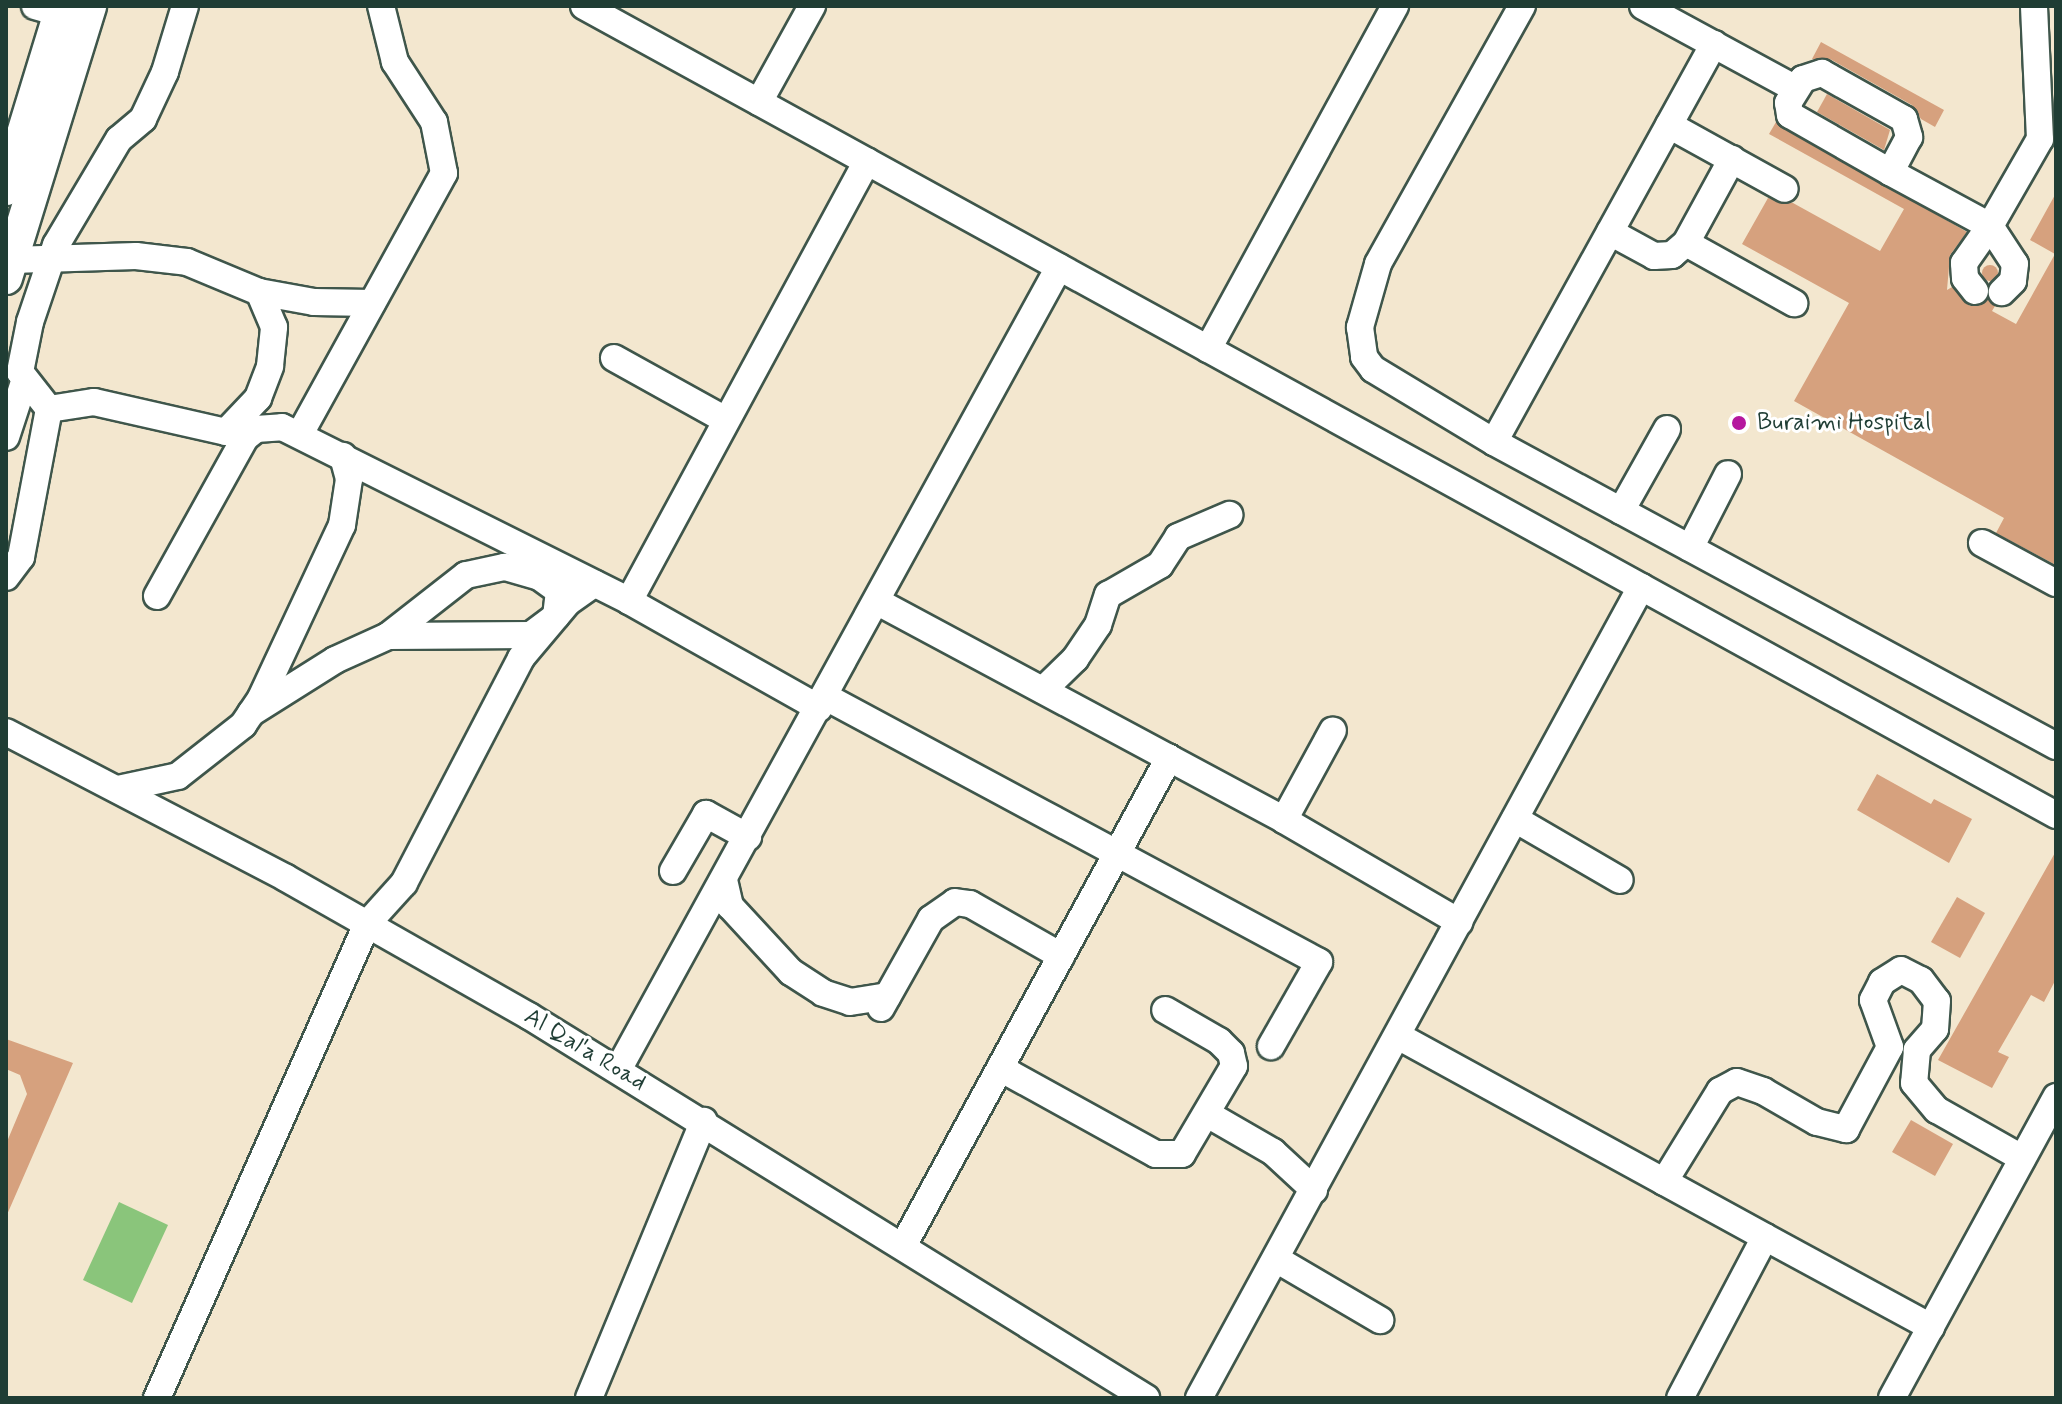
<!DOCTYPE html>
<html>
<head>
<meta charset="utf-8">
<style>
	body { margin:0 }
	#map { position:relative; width:2062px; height:1404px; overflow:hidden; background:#f3e7cf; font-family:Mynerve,sans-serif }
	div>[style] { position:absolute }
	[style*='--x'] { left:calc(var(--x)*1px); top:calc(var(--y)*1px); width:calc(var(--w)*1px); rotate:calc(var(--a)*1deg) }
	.green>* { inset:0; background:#8ac57b }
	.building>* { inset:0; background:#d6a17e }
	.round { border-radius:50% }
	.roads { filter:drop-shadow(2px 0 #3f564b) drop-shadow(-2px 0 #3f564b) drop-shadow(0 2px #3f564b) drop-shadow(0 -2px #3f564b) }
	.minor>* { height:26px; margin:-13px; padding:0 13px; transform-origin:13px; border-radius:13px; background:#fff }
	.major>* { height:32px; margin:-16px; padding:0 16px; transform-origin:16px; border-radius:16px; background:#fff }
	.dots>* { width:22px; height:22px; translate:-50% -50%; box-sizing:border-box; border:4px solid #fff; border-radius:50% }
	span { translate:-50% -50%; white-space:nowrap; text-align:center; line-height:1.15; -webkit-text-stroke:6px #fff; paint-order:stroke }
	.poi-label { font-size:24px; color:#1f3d34 }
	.left { translate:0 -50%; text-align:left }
	.street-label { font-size:24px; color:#1f3d34 }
	.frame { position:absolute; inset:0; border:8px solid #1f3d34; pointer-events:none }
</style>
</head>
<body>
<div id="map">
	<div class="green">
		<div style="clip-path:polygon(119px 1202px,168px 1225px,132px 1303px,83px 1280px)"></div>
	</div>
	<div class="building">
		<div style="clip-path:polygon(1821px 42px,1944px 110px,1935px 127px,1921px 119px,1912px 105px,1830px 59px,1812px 59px)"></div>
		<div style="clip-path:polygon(1827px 94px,1890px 130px,1884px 150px,1817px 112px)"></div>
		<div style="clip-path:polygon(1776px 122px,1967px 232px,1950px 255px,1947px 290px,1952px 287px,1970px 306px,1988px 299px,1995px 306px,1992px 311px,2016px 324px,2055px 254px,2030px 240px,2056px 193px,2056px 565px,1996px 533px,2004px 518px,1794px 401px,1849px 303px,1742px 244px,1768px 198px,1793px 203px,1880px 251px,1904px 209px,1769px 134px)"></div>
		<div class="round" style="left:1982px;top:265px;width:16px;height:16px"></div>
		<div style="clip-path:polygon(1877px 774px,1931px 804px,1934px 799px,1972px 819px,1949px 863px,1857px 810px)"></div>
		<div style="clip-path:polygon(2056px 851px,2056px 979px,2044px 1002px,2031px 995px,1998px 1052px,2009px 1057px,1992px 1088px,1938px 1060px)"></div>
		<div style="clip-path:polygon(1957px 897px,1985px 913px,1960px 958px,1931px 942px)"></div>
		<div style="clip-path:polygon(6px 1039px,73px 1063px,6px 1217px,6px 1144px,27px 1094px,20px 1075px,6px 1069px)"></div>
		<div style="clip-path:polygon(1911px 1120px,1953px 1144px,1935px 1176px,1892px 1152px)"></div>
	</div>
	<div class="roads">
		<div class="minor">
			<div style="--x:35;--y:6;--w:25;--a:16"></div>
			<div style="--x:185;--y:6;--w:69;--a:106.9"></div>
			<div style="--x:165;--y:72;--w:52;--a:115.1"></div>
			<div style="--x:143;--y:119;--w:31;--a:140"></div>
			<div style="--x:119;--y:139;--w:123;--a:120.7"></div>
			<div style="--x:56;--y:245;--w:81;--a:108.7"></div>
			<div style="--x:30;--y:322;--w:51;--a:101.3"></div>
			<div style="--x:20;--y:372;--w:47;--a:51.9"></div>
			<div style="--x:49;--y:409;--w:46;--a:-8.8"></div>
			<div style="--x:94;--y:402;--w:135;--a:12.8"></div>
			<div style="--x:226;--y:432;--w:47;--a:-46.7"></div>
			<div style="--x:258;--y:398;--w:34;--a:-69"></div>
			<div style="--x:270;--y:366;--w:39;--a:-84"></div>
			<div style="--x:274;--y:327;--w:38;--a:-113"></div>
			<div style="--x:584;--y:6;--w:1680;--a:28.79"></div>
			<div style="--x:1522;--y:6;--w:295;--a:119.2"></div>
			<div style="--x:1378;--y:264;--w:66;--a:105.9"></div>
			<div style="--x:1360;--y:327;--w:30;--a:82"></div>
			<div style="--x:1364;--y:357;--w:15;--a:53"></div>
			<div style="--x:1373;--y:369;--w:141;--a:31.1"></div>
			<div style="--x:1494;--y:442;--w:639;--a:28.41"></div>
			<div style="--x:1643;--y:6;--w:174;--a:28.5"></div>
			<div style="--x:1822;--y:73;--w:94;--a:29.3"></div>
			<div style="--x:1904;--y:119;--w:19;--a:74"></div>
			<div style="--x:1909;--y:137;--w:40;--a:118"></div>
			<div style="--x:1890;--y:172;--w:115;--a:-150.3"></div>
			<div style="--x:1790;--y:115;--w:12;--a:-99"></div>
			<div style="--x:1788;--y:103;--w:28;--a:-58"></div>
			<div style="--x:1803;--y:79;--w:20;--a:-18"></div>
			<div style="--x:759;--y:102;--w:110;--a:-61.1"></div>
			<div style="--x:1669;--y:125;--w:132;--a:28.9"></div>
			<div style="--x:1890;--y:172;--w:114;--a:28.4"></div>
			<div style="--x:1990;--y:226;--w:100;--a:-60.1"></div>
			<div style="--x:2040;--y:139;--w:133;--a:-92.6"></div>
			<div style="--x:1610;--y:232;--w:50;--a:28.6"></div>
			<div style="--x:1654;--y:256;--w:18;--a:-3"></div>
			<div style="--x:1672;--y:255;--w:18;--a:-41"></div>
			<div style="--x:1686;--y:243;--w:96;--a:-61.3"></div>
			<div style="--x:1686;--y:243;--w:124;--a:29.1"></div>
			<div style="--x:12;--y:260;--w:124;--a:-1.8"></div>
			<div style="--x:136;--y:256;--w:51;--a:6.7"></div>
			<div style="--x:187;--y:262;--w:78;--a:22.6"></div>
			<div style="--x:259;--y:292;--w:56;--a:10.3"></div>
			<div style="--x:314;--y:302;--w:58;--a:1"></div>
			<div style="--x:1975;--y:291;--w:16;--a:-128"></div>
			<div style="--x:1965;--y:278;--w:15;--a:-94"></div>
			<div style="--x:1964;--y:263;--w:45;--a:-54.9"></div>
			<div style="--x:1990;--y:226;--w:45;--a:56.7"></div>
			<div style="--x:2015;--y:264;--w:17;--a:97"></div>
			<div style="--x:2013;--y:281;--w:16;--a:135"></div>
			<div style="--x:1208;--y:349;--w:391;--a:-61.4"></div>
			<div style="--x:614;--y:358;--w:128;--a:29"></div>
			<div style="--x:300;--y:434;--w:298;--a:-61.1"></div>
			<div style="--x:444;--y:173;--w:52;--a:-101.1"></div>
			<div style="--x:434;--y:122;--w:72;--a:-123"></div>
			<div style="--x:395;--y:62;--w:58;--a:-104"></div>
			<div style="--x:6;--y:437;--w:61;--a:-71.9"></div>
			<div style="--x:1494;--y:442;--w:455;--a:-61.1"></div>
			<div style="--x:1621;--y:511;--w:94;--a:-60.7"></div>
			<div style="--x:1982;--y:543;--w:84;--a:28.4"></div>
			<div style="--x:1690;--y:548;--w:83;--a:-62.8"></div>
			<div style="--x:6;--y:577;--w:25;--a:-53"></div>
			<div style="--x:21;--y:557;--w:151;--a:-79.3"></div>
			<div style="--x:157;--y:596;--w:181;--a:-60.9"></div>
			<div style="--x:245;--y:438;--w:14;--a:-39"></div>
			<div style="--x:256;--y:429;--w:26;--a:-4"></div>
			<div style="--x:282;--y:427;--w:388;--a:26.6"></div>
			<div style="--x:629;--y:601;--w:218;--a:29.4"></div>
			<div style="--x:629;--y:601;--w:500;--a:-61.59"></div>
			<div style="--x:878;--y:602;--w:461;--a:28.2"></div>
			<div style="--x:1284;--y:820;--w:102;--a:-61.4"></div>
			<div style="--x:1043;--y:690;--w:45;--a:-44.1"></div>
			<div style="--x:1075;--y:659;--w:41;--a:-55.9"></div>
			<div style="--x:1098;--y:625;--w:32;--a:-72"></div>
			<div style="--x:1108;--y:595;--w:60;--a:-30"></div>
			<div style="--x:1160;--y:565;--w:33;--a:-57"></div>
			<div style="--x:1178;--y:537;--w:56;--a:-23.3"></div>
			<div style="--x:824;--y:696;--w:562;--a:28.25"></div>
			<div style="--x:1319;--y:962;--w:97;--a:119.7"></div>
			<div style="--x:251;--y:713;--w:99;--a:-32.2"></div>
			<div style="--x:335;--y:660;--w:58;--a:-24.4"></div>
			<div style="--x:388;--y:636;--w:143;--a:-0.4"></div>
			<div style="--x:531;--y:635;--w:31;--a:-37"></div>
			<div style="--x:556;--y:616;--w:25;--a:-83"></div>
			<div style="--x:559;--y:591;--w:24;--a:-144"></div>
			<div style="--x:540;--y:577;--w:37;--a:-164"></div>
			<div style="--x:504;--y:567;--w:39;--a:168"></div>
			<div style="--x:466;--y:575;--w:99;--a:142"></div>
			<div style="--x:6;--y:732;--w:316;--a:27.5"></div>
			<div style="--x:286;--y:878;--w:279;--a:29.6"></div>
			<div style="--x:529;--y:1016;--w:726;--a:31.76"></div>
			<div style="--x:118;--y:789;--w:61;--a:-12.2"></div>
			<div style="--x:178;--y:776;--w:83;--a:-38.1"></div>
			<div style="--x:243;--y:725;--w:32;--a:-56"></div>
			<div style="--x:261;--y:698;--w:191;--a:-64.9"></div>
			<div style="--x:342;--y:525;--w:47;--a:-81.3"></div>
			<div style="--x:349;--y:479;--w:24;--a:-105"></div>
			<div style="--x:1515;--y:819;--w:121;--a:30.2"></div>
			<div style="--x:1284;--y:820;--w:203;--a:30.2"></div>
			<div style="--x:673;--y:871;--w:66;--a:-59.9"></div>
			<div style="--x:706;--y:814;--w:48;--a:28.7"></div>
			<div style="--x:724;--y:880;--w:27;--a:77"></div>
			<div style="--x:730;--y:906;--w:90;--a:47.3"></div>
			<div style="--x:791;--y:972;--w:38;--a:33"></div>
			<div style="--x:823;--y:993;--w:28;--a:18"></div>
			<div style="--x:850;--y:1002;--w:38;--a:-9"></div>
			<div style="--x:881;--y:1008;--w:102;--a:-60.7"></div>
			<div style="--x:931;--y:919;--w:29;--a:-35"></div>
			<div style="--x:955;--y:902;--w:15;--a:8"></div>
			<div style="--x:970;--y:904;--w:105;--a:29.7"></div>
			<div style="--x:1398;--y:1036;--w:418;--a:28.7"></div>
			<div style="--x:1765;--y:1237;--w:182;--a:117.8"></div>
			<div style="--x:1000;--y:1068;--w:178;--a:28.9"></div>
			<div style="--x:1156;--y:1154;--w:26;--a:0"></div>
			<div style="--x:1182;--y:1154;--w:102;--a:-59.4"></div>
			<div style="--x:1234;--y:1066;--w:13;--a:-103"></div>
			<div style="--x:1231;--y:1053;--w:17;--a:-135"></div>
			<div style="--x:1219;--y:1041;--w:62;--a:-150.1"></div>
			<div style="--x:618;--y:1070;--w:916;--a:-61.22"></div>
			<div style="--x:1209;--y:1115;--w:74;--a:30"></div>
			<div style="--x:1273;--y:1152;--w:56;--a:42.8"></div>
			<div style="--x:1664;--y:1182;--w:107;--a:-58.4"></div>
			<div style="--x:1720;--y:1091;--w:19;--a:-28"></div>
			<div style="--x:1737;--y:1082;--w:28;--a:19"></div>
			<div style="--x:1763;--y:1091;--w:62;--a:29.9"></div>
			<div style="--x:1817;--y:1122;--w:30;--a:14"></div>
			<div style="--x:1846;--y:1129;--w:93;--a:-61.8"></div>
			<div style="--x:1890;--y:1047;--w:50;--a:-109.9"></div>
			<div style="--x:1873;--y:1000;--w:20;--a:-63"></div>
			<div style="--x:1882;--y:982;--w:22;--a:-32"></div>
			<div style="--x:1901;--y:970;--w:22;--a:27"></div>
			<div style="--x:1921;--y:980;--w:26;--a:53"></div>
			<div style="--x:1937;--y:1001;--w:28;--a:94"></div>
			<div style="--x:1935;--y:1029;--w:28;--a:131"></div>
			<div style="--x:1917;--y:1050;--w:33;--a:95"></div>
			<div style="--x:1914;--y:1083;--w:35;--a:50"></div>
			<div style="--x:1937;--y:1110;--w:98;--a:29.5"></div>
			<div style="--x:1765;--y:1237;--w:189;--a:28.5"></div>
			<div style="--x:903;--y:1246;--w:556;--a:-61.41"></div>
			<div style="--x:1276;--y:1259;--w:121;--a:30.4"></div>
			<div style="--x:157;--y:1398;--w:518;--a:-66.1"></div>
			<div style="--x:367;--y:924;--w:55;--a:-47.9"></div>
			<div style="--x:404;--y:883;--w:254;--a:-62.5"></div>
			<div style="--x:521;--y:658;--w:73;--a:-50"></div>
			<div style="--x:568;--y:602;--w:32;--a:-35"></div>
			<div style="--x:589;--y:1398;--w:300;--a:-67.5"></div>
			<div style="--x:1199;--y:1398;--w:924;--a:-61.41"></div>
			<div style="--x:1892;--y:1398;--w:343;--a:-61.4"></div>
		</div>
		<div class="major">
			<div style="--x:6;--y:189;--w:191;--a:-73"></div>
			<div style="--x:6;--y:278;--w:285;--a:-72.8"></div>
		</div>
	</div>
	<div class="dots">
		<div style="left:1739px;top:423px;background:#b5179e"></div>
	</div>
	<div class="poi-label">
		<span class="left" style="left:1757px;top:423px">Buraimi Hospital</span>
	</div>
	<div class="street-label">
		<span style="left:585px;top:1050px;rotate:31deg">Al Qal'a Road</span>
	</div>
	<div class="frame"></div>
</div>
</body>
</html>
